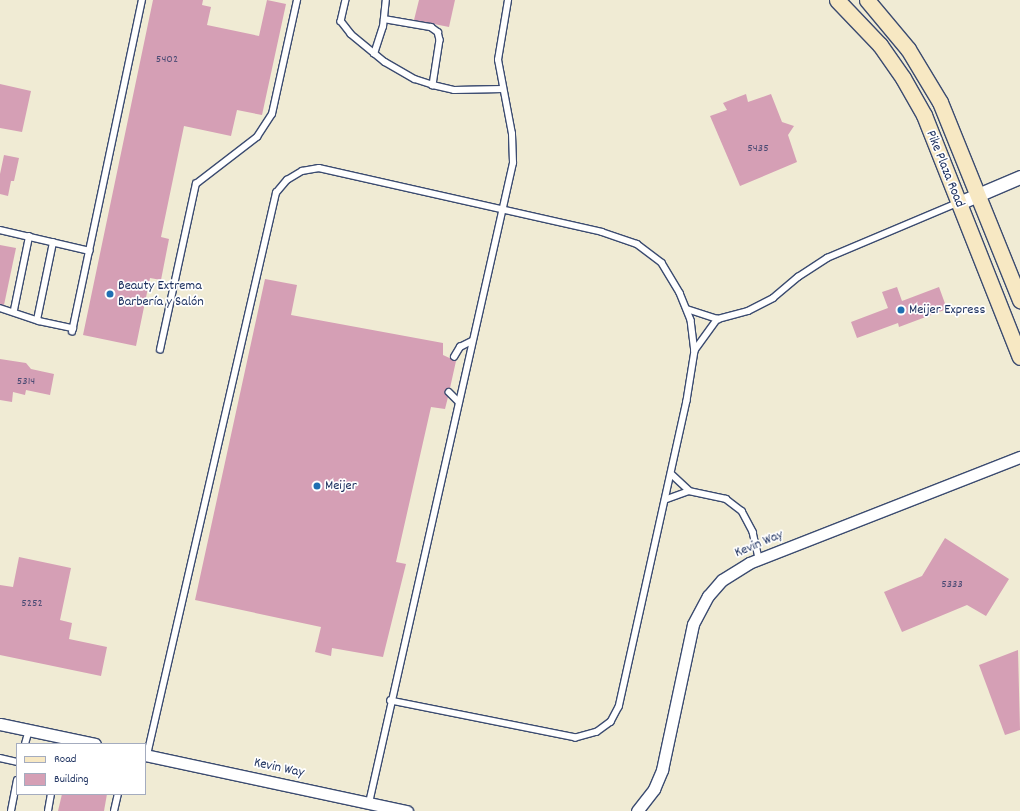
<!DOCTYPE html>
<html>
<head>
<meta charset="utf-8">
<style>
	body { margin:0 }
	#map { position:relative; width:1020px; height:811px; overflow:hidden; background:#f0ebd4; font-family:Dekko,sans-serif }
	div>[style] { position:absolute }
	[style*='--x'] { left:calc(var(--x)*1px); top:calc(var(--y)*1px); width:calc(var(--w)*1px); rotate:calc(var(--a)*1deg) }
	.building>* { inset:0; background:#d59fb5 }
	.roads { filter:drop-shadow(1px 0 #3b4b70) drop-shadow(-1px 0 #3b4b70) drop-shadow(0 1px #3b4b70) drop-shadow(0 -1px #3b4b70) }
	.service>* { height:5.5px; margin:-2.75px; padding:0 2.75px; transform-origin:2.75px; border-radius:2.75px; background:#fff }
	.minor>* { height:11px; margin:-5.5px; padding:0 5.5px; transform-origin:5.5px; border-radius:5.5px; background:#fff }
	.tertiary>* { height:13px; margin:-6.5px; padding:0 6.5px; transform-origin:6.5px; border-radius:6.5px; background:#fff }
	.secondary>* { height:15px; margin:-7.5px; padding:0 7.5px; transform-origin:7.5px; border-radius:7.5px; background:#f7e8c3 }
	.dots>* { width:11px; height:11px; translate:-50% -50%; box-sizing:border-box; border:2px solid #fff; border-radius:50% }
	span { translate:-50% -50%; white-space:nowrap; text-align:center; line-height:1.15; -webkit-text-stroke:3.5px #fff; paint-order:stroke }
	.number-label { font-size:12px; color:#4a4b74 }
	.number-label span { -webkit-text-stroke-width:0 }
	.street-label { font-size:14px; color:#1b2f5e }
	.poi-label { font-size:14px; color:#1b2f5e }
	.left { translate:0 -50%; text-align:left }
	.legend { position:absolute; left:16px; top:743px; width:130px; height:52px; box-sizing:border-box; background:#fff; border:1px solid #a4acbf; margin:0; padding:5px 7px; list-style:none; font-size:12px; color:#1b2f5e }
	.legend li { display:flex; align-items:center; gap:8px; height:20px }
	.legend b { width:20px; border:1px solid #a4acbf }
</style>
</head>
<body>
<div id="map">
	<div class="building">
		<div style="clip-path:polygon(153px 0,203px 0,202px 5px,211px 7px,207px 25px,259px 36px,267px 0,286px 4px,262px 115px,237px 110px,231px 136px,184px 126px,161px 237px,169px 239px,161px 280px,150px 278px,136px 346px,83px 335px)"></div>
		<div style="clip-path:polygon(419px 0,455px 0,449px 27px,414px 20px)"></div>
		<div style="clip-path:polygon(0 84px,31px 91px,22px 132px,0 128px)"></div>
		<div style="clip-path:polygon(746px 94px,748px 102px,771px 94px,782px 122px,794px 126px,788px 135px,797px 162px,740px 186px,710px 116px,727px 110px,723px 103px)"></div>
		<div style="clip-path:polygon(4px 155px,19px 158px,14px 181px,11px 181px,8px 196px,0 194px,0 174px)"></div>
		<div style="clip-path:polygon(0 245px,16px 248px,4px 305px,0 304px)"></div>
		<div style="clip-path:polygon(265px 279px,297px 285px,291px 315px,443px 343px,443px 355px,456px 361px,450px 388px,445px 391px,448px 397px,445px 409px,431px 407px,396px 562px,406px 564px,383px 657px,332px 648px,331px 656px,315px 652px,321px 627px,195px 600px)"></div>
		<div style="clip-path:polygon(897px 287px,902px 301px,939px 287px,947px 309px,899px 327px,898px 323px,857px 338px,851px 322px,888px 308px,882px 292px)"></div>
		<div style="clip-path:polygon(0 359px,26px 363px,31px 369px,54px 374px,50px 395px,26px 390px,25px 395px,13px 392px,12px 402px,0 400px)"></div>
		<div style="clip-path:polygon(945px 538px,1009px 579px,986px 616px,967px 605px,902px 632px,884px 592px,922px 576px)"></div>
		<div style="clip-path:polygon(19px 557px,71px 568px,60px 620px,72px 623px,69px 639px,107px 647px,101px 676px,0 655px,0 585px,13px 587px)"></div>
		<div style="clip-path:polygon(1018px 650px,1020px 730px,1005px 735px,979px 665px)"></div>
		<div style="clip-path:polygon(62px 794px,107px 794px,104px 811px,58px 811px)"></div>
	</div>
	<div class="roads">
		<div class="service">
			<div style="--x:346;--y:0;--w:22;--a:103"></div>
			<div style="--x:341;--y:21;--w:16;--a:52"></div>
			<div style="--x:351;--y:34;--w:44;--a:39.5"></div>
			<div style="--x:385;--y:62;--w:34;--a:30"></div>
			<div style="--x:415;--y:79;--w:19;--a:18"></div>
			<div style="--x:433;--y:85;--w:22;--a:13"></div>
			<div style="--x:454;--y:90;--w:49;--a:-1.2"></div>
			<div style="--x:384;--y:19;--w:48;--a:9.7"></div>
			<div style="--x:431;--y:27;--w:9;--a:36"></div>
			<div style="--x:438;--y:32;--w:8;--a:76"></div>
			<div style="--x:440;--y:40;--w:46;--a:98.8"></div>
			<div style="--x:374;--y:54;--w:28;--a:-72"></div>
			<div style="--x:383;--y:27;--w:27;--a:-84"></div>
			<div style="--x:0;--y:230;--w:92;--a:13.1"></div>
			<div style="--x:0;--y:308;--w:41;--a:18.4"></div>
			<div style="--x:39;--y:321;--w:35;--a:12"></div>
			<div style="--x:687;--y:309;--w:33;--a:18"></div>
			<div style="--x:718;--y:319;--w:39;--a:126"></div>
			<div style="--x:14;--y:310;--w:75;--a:-78.4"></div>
			<div style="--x:718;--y:319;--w:31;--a:-15"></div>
			<div style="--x:748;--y:311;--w:28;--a:-27"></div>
			<div style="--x:773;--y:298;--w:33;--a:-40"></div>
			<div style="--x:798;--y:277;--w:35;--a:-33"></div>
			<div style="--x:827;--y:258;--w:141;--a:-22.9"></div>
			<div style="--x:37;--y:320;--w:79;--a:-78.3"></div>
			<div style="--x:72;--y:332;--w:339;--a:-78.1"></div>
			<div style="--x:160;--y:350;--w:170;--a:-77.8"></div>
			<div style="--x:196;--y:184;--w:77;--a:-37.6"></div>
			<div style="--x:257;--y:137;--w:27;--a:-57"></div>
			<div style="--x:272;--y:114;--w:117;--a:-77.6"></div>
			<div style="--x:454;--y:357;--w:12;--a:-59"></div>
			<div style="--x:460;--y:347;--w:13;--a:-27"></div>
			<div style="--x:449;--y:392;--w:14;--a:45"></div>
			<div style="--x:689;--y:491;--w:38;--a:12"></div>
			<div style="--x:726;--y:499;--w:20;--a:37"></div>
			<div style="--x:742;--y:511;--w:24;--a:62"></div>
			<div style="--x:753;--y:532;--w:28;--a:77"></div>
			<div style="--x:667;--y:499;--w:23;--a:-20"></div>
			<div style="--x:689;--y:491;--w:23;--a:-137"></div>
			<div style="--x:25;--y:744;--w:15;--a:-74"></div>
			<div style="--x:147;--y:755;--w:577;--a:-77.07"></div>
			<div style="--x:276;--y:193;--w:17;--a:-50"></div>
			<div style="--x:287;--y:180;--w:17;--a:-31"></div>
			<div style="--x:302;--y:171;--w:17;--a:-10"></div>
			<div style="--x:319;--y:168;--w:290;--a:12.7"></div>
			<div style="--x:602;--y:232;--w:37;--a:19"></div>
			<div style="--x:637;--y:244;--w:31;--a:37"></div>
			<div style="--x:662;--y:263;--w:35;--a:59"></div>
			<div style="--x:680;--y:293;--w:29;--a:68"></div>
			<div style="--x:691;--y:320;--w:31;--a:83"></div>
			<div style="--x:695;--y:351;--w:51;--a:99.1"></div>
			<div style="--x:687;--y:401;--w:313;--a:102.5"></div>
			<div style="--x:619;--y:707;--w:17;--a:118"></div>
			<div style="--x:611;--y:722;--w:17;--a:144"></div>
			<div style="--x:597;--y:732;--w:22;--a:164"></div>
			<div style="--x:576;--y:738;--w:189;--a:-168.7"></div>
			<div style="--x:0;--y:758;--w:17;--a:13"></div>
			<div style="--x:369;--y:803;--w:656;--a:-77.32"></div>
			<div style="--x:513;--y:163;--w:29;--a:-92"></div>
			<div style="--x:512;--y:134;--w:75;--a:-100.7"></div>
			<div style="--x:498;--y:60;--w:61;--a:-80.5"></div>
			<div style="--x:11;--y:811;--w:31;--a:-79"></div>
			<div style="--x:48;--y:811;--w:17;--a:-80"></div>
			<div style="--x:114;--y:811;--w:17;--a:-77"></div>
		</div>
		<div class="minor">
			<div style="--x:0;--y:724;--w:97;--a:11.9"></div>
			<div style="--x:145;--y:755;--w:268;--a:12.1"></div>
			<div style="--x:637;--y:811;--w:28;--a:-52"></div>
			<div style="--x:654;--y:789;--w:21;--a:-67"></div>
			<div style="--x:662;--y:770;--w:149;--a:-78"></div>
			<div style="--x:693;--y:624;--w:32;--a:-62"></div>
			<div style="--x:708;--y:596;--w:21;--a:-49"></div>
			<div style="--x:722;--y:580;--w:32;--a:-32"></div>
			<div style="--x:749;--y:563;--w:291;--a:-21.4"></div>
		</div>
		<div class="tertiary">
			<div style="--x:959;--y:203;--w:66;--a:-23.1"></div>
		</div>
		<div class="secondary">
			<div style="--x:837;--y:0;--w:62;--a:46.3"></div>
			<div style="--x:880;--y:45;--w:40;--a:55.1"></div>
			<div style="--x:903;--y:78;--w:43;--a:60.4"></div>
			<div style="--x:924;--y:115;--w:260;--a:68.4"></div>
			<div style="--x:867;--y:0;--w:64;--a:50.1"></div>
			<div style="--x:908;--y:49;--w:62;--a:58.9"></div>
			<div style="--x:940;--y:102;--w:214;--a:68"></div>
		</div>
	</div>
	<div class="dots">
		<div style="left:110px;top:294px;background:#1f6fb2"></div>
		<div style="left:901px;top:310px;background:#1f6fb2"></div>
		<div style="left:317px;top:486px;background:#1f6fb2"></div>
	</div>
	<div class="number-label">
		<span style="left:167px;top:60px">5402</span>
		<span style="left:758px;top:149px">5435</span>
		<span style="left:26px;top:382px">5314</span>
		<span style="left:952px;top:585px">5333</span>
		<span style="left:32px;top:604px">5252</span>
	</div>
	<div class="street-label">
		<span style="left:945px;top:169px;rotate:68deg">Pike Plaza Road</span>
		<span style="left:759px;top:544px;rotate:-23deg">Kevin Way</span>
		<span style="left:279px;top:768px;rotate:12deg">Kevin Way</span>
	</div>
	<div class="poi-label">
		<span class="left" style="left:118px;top:294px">Beauty Extrema<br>Barbería y Salón</span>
		<span class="left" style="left:909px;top:310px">Meijer Express</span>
		<span class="left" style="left:325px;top:486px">Meijer</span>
	</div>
	<ul class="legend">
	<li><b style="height:5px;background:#f7e8c3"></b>Road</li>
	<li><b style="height:11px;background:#d59fb5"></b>Building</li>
	</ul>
</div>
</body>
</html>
